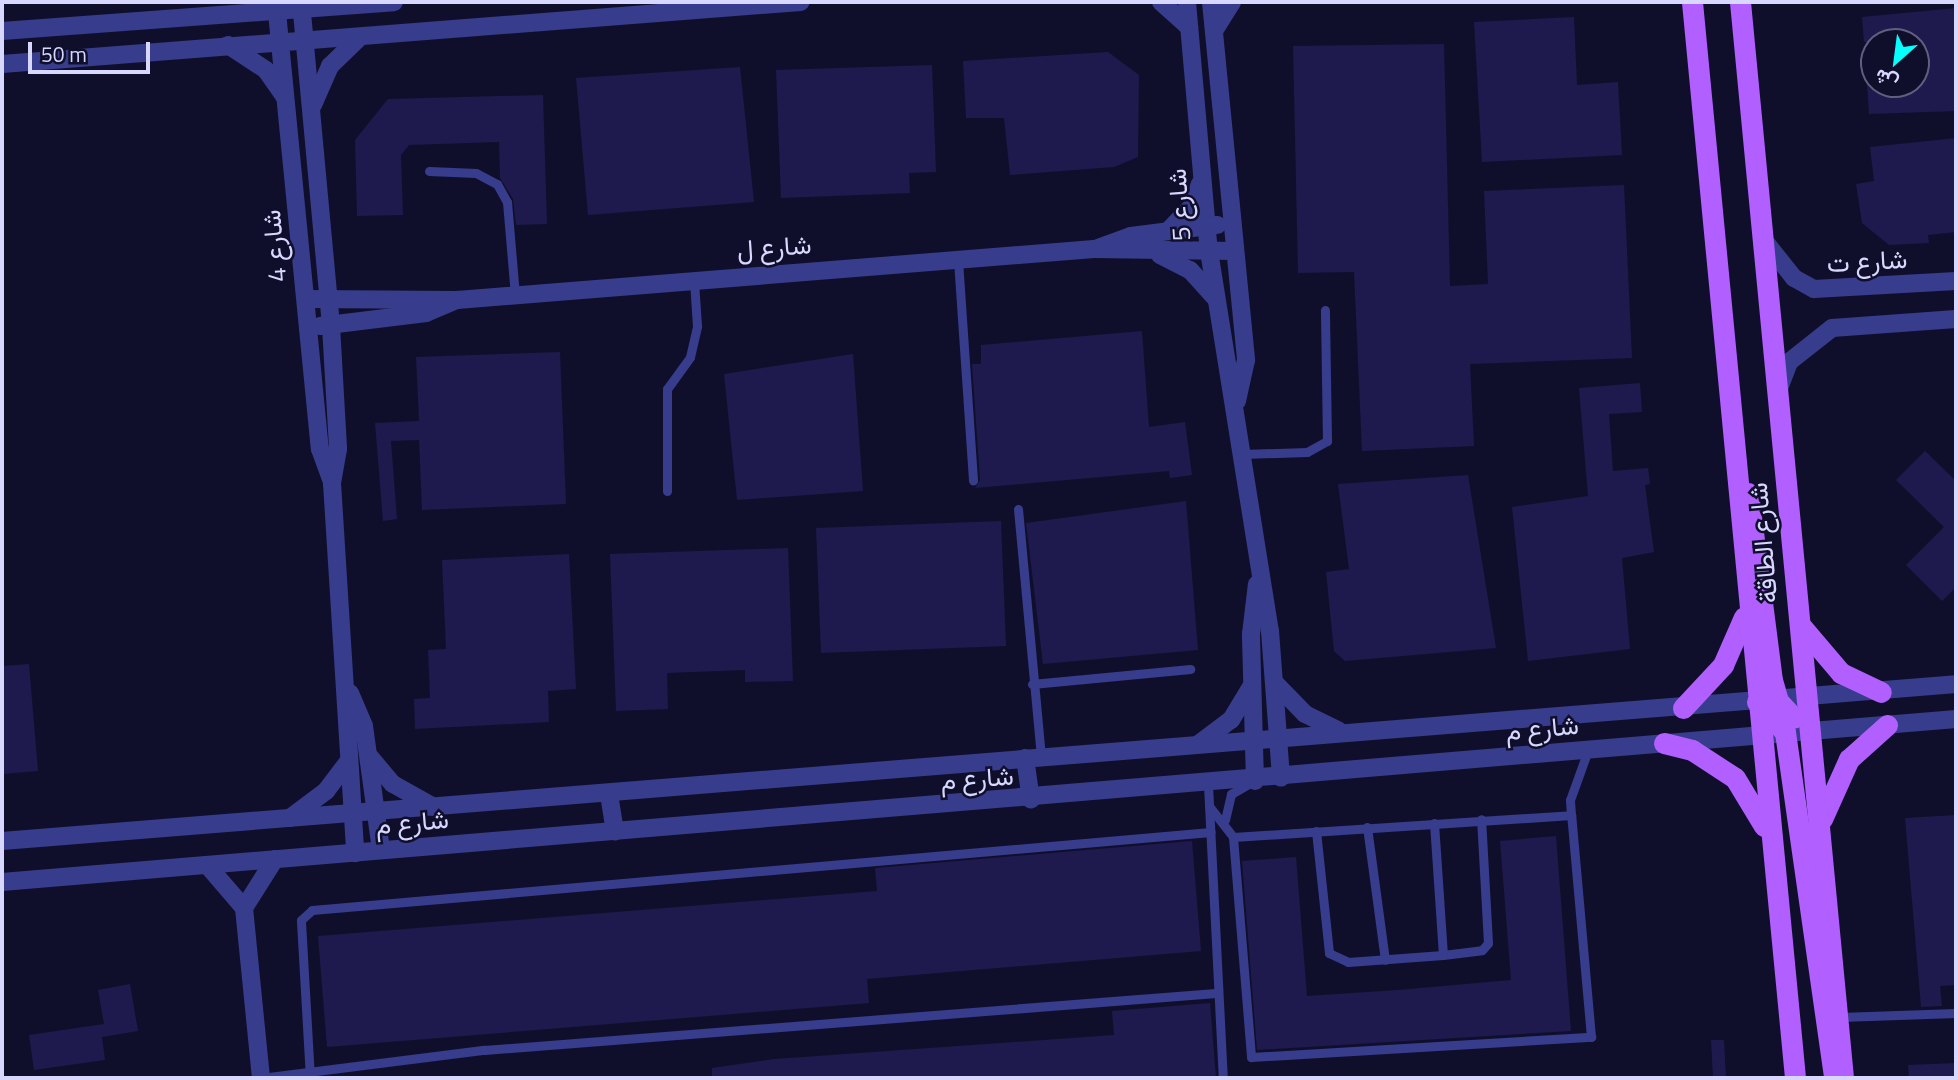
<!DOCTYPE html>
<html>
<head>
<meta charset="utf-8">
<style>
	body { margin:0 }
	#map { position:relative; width:1958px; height:1080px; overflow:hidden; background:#100f2b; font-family:"Titillium Web",Vazirmatn,sans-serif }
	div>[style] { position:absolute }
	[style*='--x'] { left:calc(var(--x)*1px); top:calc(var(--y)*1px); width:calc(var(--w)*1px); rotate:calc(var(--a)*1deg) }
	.building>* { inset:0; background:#1e1a4d }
	.lane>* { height:9px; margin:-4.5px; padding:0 4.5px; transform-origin:4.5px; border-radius:4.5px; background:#373d8c }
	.street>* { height:18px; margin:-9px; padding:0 9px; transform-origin:9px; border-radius:9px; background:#373d8c }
	.primary>* { height:21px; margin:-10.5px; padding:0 10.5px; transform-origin:10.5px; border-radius:10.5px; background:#b15fff }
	span { translate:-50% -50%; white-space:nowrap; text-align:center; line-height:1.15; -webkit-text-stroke:5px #100f2b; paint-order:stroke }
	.street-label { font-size:26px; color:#d8d8ff }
	.frame { position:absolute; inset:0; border:4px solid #d8d8ff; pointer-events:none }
	.north { position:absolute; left:1860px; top:28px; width:70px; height:70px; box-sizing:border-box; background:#100f2b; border:2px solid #605f80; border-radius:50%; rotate:208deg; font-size:19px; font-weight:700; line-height:28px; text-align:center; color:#d8d8ff }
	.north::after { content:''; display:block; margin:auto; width:24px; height:32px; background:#04fffc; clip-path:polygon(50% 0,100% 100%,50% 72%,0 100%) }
	.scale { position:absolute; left:28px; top:42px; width:122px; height:32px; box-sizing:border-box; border:4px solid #d8d8ff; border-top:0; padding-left:9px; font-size:21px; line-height:24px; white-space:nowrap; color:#d8d8ff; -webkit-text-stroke:5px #100f2b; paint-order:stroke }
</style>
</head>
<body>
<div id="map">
	<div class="building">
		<div style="clip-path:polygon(1956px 8px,1956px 111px,1869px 114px,1867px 84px,1916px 84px,1916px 42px,1864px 42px,1862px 17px)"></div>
		<div style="clip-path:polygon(1574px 17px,1577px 85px,1618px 82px,1622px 155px,1482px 162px,1474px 22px)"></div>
		<div style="clip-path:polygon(1444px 44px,1450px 286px,1488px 284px,1484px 191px,1624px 185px,1632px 358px,1470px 364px,1474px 446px,1362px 451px,1354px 272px,1298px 273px,1293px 46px)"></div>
		<div style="clip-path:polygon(1108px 52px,1139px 75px,1138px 157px,1114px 167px,1010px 175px,1004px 118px,966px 118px,963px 61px)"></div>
		<div style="clip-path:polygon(932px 65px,936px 172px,909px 173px,910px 193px,781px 198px,776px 70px)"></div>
		<div style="clip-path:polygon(740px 67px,754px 202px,588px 215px,576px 78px)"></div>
		<div style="clip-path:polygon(543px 95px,547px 224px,516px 225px,513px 199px,500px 178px,499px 142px,409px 145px,401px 155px,403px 215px,357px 216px,355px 140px,388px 99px)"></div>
		<div style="clip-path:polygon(1956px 138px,1956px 232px,1928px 235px,1929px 243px,1889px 245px,1862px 223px,1856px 184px,1874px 181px,1870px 147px)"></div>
		<div style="clip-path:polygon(1142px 331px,1149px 427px,1185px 422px,1192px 475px,1170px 478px,1169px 471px,975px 488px,980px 480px,972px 364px,981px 364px,981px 345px)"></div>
		<div style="clip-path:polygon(560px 352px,566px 504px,422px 510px,419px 440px,391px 441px,397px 519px,383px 521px,375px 423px,419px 421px,416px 357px)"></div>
		<div style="clip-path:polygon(853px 354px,863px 491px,737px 500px,724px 374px)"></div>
		<div style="clip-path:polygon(1640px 383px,1642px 412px,1609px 414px,1613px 471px,1648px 468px,1650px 484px,1645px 485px,1654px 552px,1622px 558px,1630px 649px,1528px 661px,1512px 507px,1588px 496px,1579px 388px)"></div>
		<div style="clip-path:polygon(1925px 451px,1956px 481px,1956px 587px,1942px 601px,1906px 565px,1944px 527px,1896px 480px)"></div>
		<div style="clip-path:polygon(1468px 475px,1496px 648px,1345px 661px,1334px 651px,1326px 572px,1349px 569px,1338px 484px)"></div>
		<div style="clip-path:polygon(1186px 501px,1198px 650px,1043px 664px,1026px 523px)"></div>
		<div style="clip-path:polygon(1001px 521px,1006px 646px,821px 653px,816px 528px)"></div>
		<div style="clip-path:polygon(788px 548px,793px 681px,745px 682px,745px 670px,667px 673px,668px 709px,616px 711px,610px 554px)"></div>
		<div style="clip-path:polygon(569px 554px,576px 689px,548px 691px,549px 722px,415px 729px,414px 699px,430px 698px,428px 650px,446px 649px,442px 560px)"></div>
		<div style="clip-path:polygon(29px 664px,38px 771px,3px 774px,2px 666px)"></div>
		<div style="clip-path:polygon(1956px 815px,1956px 985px,1940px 986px,1942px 1006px,1921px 1007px,1905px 818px)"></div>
		<div style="clip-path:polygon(1556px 836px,1571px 1031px,1257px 1050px,1242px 861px,1296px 857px,1307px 996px,1398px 990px,1511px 980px,1500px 841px)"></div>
		<div style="clip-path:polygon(1192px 841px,1201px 951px,867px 979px,869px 1003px,327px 1047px,318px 936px,877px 891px,875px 868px)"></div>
		<div style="clip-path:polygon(130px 984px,138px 1031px,102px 1037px,105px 1060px,34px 1070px,29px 1035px,104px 1024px,98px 990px)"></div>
		<div style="clip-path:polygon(1210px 1003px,1216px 1078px,712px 1078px,712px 1068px,775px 1059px,1114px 1035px,1112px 1011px)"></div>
		<div style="clip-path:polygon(1711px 1040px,1724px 1040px,1726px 1078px,1713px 1078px)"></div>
		<div style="clip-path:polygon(1956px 1063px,1956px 1078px,1909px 1078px,1908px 1065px)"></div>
	</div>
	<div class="lane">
		<div style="--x:429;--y:171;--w:47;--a:2.4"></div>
		<div style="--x:476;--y:173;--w:24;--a:28"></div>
		<div style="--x:497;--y:184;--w:21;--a:61"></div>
		<div style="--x:507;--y:202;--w:93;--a:85.1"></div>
		<div style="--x:958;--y:260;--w:221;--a:86.1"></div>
		<div style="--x:1243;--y:454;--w:64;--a:-1.8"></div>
		<div style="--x:1307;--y:452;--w:23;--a:-29"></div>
		<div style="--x:1327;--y:441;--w:131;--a:-90.9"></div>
		<div style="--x:667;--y:491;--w:102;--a:-90"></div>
		<div style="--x:667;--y:389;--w:39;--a:-54"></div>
		<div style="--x:690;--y:357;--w:32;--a:-77"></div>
		<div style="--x:697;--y:326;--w:45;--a:-93.8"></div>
		<div style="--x:1018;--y:509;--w:248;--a:84.7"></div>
		<div style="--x:1032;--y:684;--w:159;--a:-5.4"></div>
		<div style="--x:1208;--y:785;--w:293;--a:87.1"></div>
		<div style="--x:1209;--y:806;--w:39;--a:52"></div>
		<div style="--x:1233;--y:837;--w:339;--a:-3.7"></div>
		<div style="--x:1571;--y:815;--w:15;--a:-94"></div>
		<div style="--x:1570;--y:800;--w:53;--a:-70.2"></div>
		<div style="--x:1225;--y:820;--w:27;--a:-77"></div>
		<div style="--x:1231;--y:794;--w:22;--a:-30"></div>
		<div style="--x:1434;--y:823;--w:132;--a:86.1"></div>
		<div style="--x:1443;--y:955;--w:39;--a:-7"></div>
		<div style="--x:1482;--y:950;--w:9;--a:-49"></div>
		<div style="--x:1488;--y:943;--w:124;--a:-93.2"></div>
		<div style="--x:1367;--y:827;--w:134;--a:82.3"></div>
		<div style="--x:1316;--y:831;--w:123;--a:83.9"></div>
		<div style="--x:1329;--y:953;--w:21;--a:25"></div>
		<div style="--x:1348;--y:962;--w:95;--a:-4.2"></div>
		<div style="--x:1233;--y:837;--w:221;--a:85.3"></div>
		<div style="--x:1251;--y:1057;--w:341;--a:-3.4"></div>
		<div style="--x:1591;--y:1037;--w:223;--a:-95.1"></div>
		<div style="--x:1840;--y:1017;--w:116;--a:-2"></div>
		<div style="--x:261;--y:1078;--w:225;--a:-7.2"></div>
		<div style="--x:484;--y:1050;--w:734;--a:-4.45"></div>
		<div style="--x:310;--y:1078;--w:158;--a:-93.3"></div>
		<div style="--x:301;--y:920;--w:15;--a:-42"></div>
		<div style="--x:312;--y:910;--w:902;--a:-4.96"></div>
	</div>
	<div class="street">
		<div style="--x:276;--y:2;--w:449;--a:84.4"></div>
		<div style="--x:320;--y:449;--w:33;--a:70"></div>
		<div style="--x:301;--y:2;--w:325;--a:84.7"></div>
		<div style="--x:331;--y:326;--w:123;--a:86.7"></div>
		<div style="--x:338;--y:449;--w:35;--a:100"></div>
		<div style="--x:332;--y:483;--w:371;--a:86.4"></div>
		<div style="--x:1161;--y:2;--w:38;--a:42"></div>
		<div style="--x:1187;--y:2;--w:250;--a:85"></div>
		<div style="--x:1209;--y:251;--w:385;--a:80.9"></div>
		<div style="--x:1270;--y:631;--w:147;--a:85.7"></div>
		<div style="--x:1211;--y:2;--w:360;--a:84.4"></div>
		<div style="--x:1246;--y:360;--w:42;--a:102.4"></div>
		<div style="--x:2;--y:31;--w:393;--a:-4.2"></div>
		<div style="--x:1214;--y:31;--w:34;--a:-58"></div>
		<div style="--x:228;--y:45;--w:45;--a:33.3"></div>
		<div style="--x:266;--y:70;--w:32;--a:55"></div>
		<div style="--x:2;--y:64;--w:801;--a:-4.44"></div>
		<div style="--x:313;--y:105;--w:43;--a:-66.4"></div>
		<div style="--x:330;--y:66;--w:42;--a:-44"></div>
		<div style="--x:1168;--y:231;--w:36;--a:-46"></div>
		<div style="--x:1193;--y:205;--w:22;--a:-72"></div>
		<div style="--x:1762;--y:238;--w:51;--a:51.3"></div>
		<div style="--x:1794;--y:278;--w:23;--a:29"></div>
		<div style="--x:1814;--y:289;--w:142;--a:-3.2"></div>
		<div style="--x:1098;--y:248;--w:35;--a:-20"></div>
		<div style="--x:1131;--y:236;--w:87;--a:-7.3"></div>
		<div style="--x:1160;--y:255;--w:34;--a:27"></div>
		<div style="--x:1190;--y:270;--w:36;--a:48"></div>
		<div style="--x:306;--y:299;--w:151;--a:0.4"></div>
		<div style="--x:457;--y:300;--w:639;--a:-4.58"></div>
		<div style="--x:1094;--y:249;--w:141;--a:0.8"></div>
		<div style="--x:320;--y:326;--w:107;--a:-7"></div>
		<div style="--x:426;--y:313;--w:34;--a:-23"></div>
		<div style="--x:1778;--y:391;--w:31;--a:-69"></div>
		<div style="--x:1789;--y:362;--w:55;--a:-38.3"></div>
		<div style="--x:1832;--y:328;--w:124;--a:-4.2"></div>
		<div style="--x:1275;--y:683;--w:43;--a:45.9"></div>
		<div style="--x:1305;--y:714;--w:37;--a:26"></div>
		<div style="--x:350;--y:693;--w:36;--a:67"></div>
		<div style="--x:364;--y:726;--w:125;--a:82.2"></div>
		<div style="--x:1200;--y:743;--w:39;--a:-37"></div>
		<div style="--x:1231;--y:720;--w:39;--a:-59"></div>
		<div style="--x:370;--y:757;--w:35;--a:50"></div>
		<div style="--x:393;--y:784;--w:47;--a:29.3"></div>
		<div style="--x:1025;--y:758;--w:42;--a:81.9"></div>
		<div style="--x:1255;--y:781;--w:147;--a:-91.6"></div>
		<div style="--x:1251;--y:634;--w:50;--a:-83.2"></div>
		<div style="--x:609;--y:794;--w:38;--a:81"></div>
		<div style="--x:290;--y:818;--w:45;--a:-36.9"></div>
		<div style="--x:326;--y:791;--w:35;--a:-53"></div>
		<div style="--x:2;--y:841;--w:1960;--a:-4.59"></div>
		<div style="--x:207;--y:865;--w:57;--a:49.3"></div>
		<div style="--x:244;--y:908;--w:171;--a:84.3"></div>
		<div style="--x:2;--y:882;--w:1961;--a:-4.77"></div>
		<div style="--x:244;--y:908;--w:58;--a:-57.7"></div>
	</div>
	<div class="primary">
		<div style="--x:1692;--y:2;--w:1081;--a:84.53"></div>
		<div style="--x:1740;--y:2;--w:1081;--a:84.53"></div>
		<div style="--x:1748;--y:493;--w:189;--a:82.7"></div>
		<div style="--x:1772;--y:680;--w:22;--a:74"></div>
		<div style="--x:1778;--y:701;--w:23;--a:47"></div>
		<div style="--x:1801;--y:626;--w:62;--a:49.6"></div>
		<div style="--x:1841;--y:673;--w:44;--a:25.4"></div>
		<div style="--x:1757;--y:702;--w:41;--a:47"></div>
		<div style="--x:1785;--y:732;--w:347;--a:81.9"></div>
		<div style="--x:1683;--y:708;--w:59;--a:-47.1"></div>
		<div style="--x:1723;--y:665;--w:52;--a:-66.4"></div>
		<div style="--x:1664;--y:743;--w:29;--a:14"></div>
		<div style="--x:1692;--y:750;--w:51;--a:33.1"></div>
		<div style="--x:1735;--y:778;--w:56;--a:58.9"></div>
		<div style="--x:1822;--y:819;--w:66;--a:-65.8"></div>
		<div style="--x:1849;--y:759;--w:51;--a:-41.8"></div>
	</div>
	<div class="street-label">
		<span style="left:1179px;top:205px;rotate:-94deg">شارع 5</span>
		<span style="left:274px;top:246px;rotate:-95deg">شارع 4</span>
		<span style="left:774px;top:247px;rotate:-4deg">شارع ل</span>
		<span style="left:1867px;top:261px;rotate:-3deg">شارع ت</span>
		<span style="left:1763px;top:543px;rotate:-95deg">شارع الطاقة</span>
		<span style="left:1542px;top:728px;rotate:-5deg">شارع م</span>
		<span style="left:977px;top:778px;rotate:-4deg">شارع م</span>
		<span style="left:412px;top:822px;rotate:-5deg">شارع م</span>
	</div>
	<div class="frame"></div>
	<div class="north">ش</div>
	<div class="scale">50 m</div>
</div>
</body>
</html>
